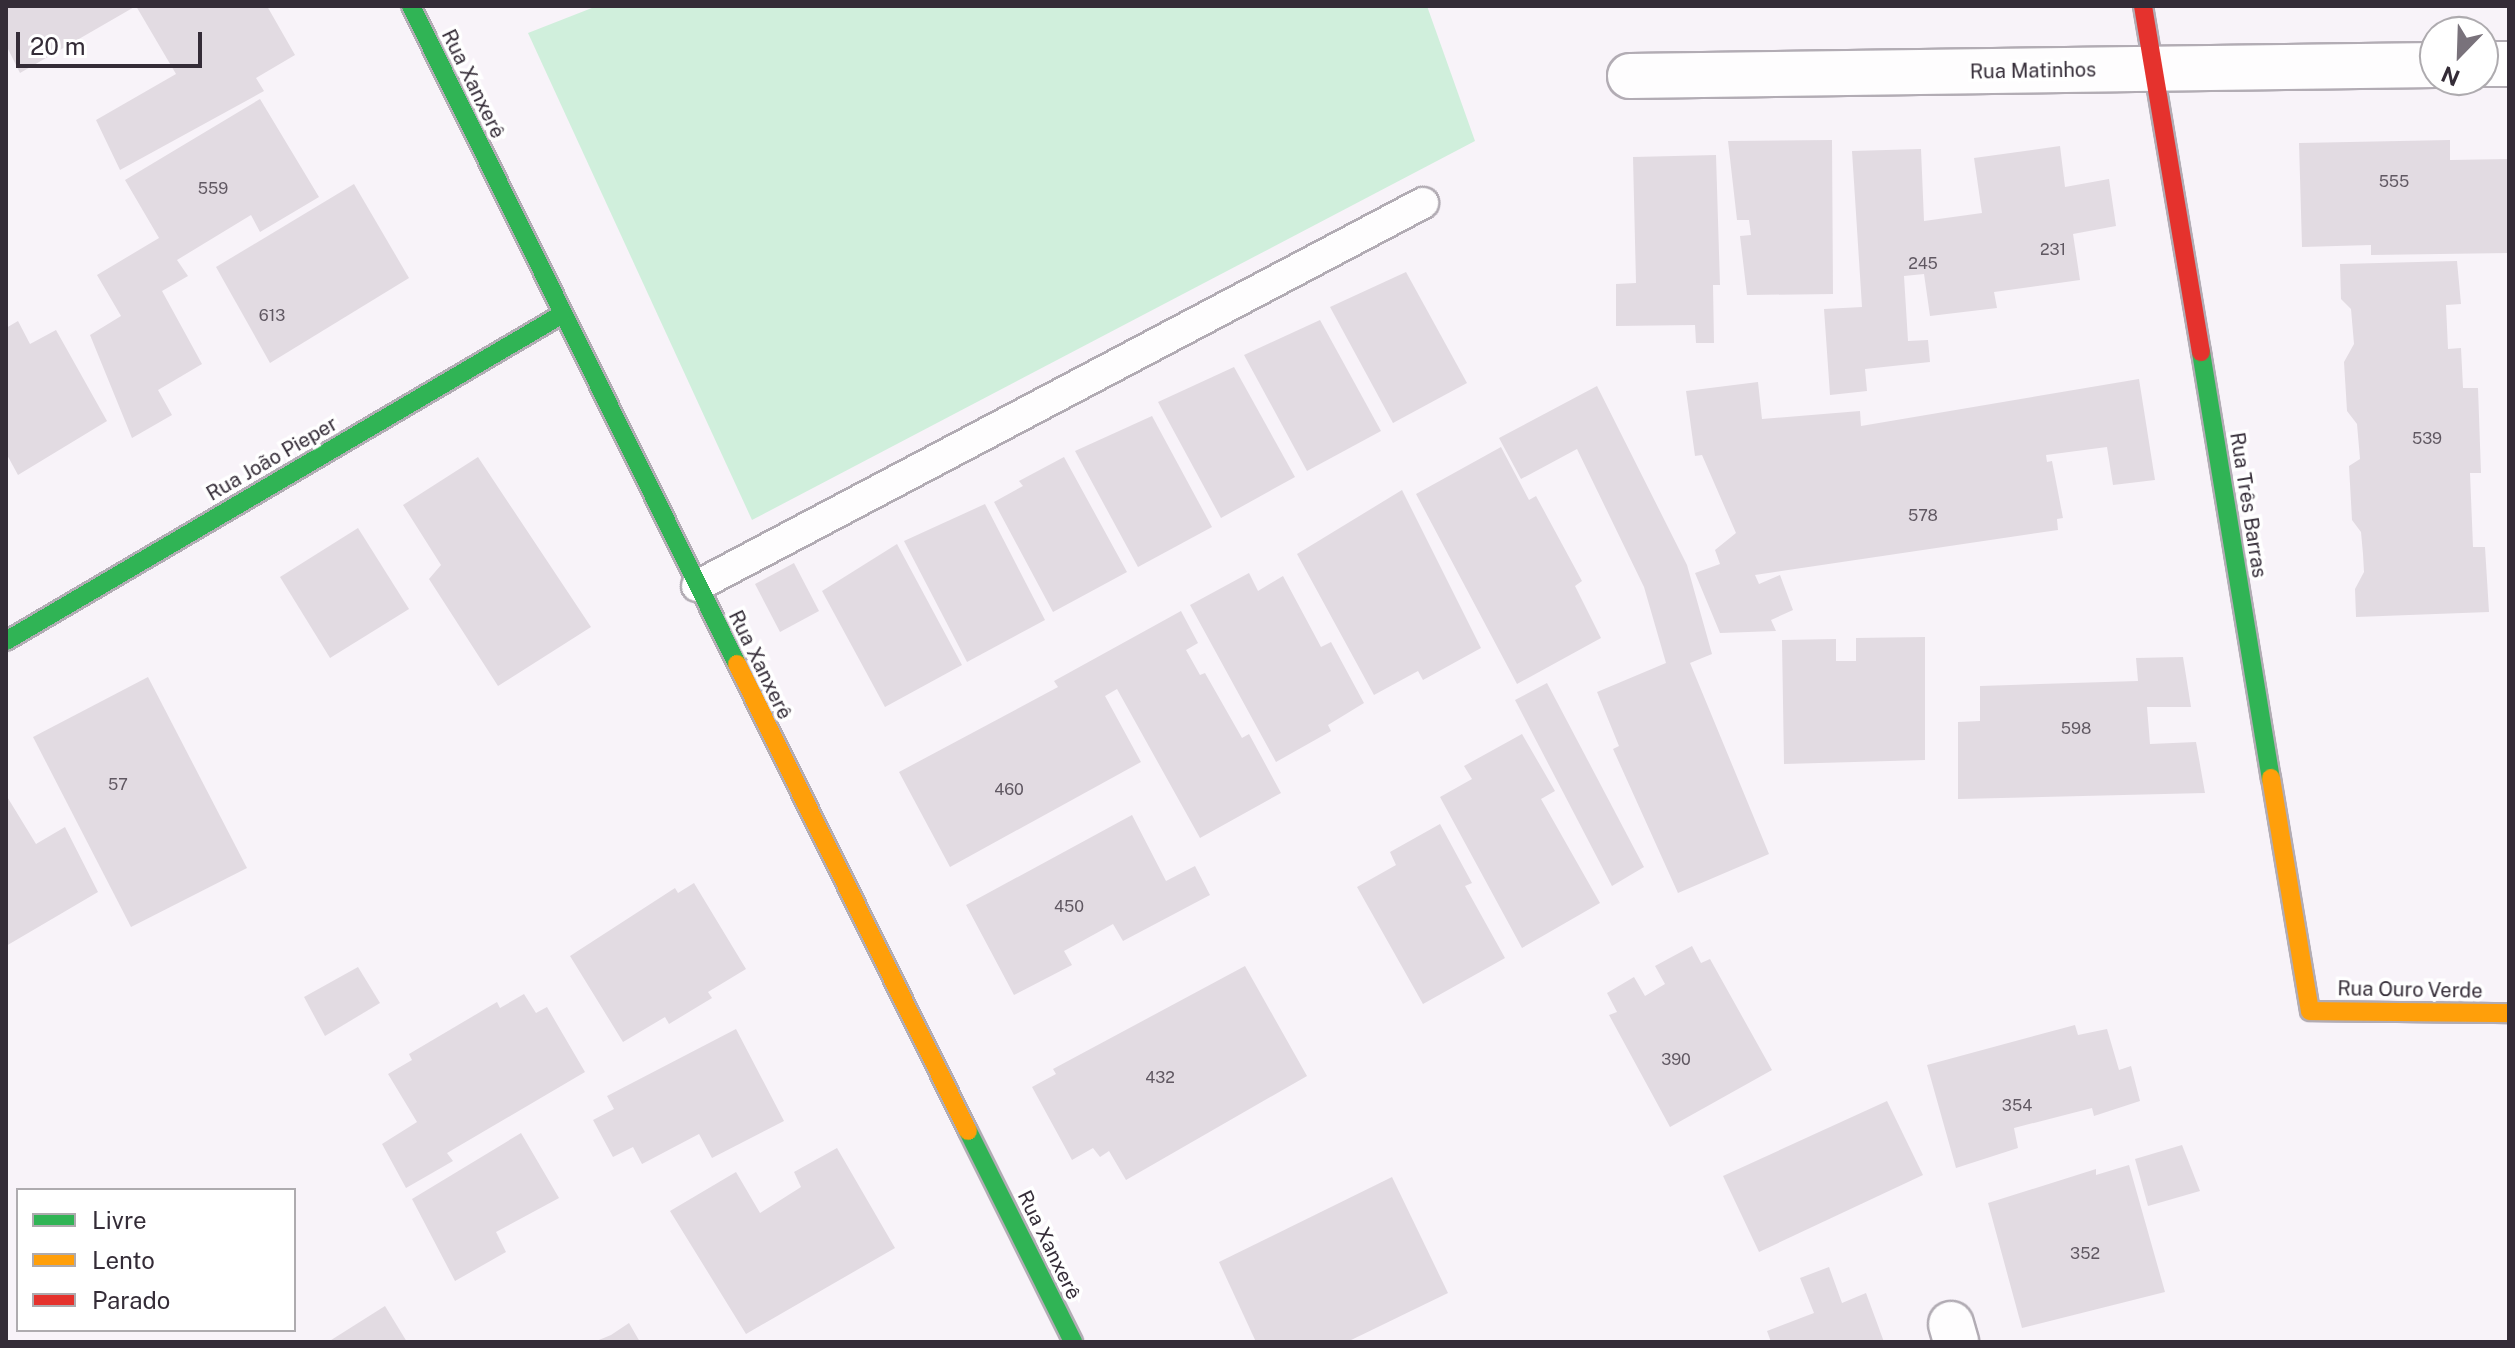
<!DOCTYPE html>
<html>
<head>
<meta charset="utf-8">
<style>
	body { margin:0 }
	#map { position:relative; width:2515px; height:1348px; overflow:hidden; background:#f8f3f9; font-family:"Public Sans",sans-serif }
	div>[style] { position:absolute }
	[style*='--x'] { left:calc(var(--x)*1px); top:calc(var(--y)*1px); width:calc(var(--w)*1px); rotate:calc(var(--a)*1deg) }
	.green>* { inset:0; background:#d0efdc }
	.building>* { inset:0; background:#e2dbe2 }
	.roads { filter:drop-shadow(2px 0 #b2acb4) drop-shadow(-2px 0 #b2acb4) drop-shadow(0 2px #b2acb4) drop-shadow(0 -2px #b2acb4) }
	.lane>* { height:30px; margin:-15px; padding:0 15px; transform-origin:15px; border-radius:15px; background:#fefdfe }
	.street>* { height:44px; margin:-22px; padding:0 22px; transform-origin:22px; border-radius:22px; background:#fefdfe }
	.fast>* { height:18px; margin:-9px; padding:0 9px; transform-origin:9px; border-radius:9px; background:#30b455 }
	.slow>* { height:18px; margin:-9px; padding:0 9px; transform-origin:9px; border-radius:9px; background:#ff9f0a }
	.jam>* { height:18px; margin:-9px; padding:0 9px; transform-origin:9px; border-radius:9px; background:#e5322d }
	span { translate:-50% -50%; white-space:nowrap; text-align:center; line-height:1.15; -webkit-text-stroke:7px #fff; paint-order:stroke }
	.number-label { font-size:16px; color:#605862 }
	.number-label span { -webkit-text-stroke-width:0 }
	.street-label { font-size:20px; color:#342c37 }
	.frame { position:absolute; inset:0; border:8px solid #342c37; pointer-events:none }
	.legend { position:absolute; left:16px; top:1188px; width:280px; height:144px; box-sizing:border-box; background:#fff; border:2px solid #aeabaf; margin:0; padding:10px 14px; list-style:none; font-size:24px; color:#342c37 }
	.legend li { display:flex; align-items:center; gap:16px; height:40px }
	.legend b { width:40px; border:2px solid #aeabaf }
	.north { position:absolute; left:2419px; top:16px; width:80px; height:80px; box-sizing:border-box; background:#fff; border:2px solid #aeabaf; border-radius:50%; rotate:203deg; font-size:22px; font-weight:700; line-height:32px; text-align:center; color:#342c37 }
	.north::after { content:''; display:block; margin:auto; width:28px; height:36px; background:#79727b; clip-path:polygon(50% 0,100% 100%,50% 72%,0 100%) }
	.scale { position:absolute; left:16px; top:32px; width:186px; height:36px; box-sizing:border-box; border:4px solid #342c37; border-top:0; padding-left:10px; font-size:24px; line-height:28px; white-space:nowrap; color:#342c37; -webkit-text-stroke:6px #fff; paint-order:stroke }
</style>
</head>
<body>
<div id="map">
	<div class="green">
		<div style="clip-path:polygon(597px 6px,1427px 6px,1475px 141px,752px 520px,528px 33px)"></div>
	</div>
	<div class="building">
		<div style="clip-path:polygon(6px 6px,267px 6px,295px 55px,256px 78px,264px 91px,120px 170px,96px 120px,176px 74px,136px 6px,20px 73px,6px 45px)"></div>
		<div style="clip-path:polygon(260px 99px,319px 197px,260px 232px,251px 215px,177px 260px,188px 276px,162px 291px,202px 364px,158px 390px,172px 415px,132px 438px,90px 335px,121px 316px,97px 275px,159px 238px,125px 180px)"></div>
		<div style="clip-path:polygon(1832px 140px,1833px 294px,1747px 295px,1740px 236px,1751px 235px,1749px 220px,1737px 220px,1728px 141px)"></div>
		<div style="clip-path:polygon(2450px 140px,2450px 160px,2509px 159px,2509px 253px,2371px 255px,2371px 245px,2302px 247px,2299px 143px)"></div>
		<div style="clip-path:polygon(2060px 146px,2065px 187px,2109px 179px,2116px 226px,2073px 234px,2080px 280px,1994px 292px,1997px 308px,1930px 316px,1924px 274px,1904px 276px,1908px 341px,1928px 340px,1930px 362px,1865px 369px,1867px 391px,1830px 395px,1824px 309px,1862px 307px,1852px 151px,1921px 149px,1924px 221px,1982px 213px,1974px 158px)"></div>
		<div style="clip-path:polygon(1716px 155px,1720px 285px,1713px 285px,1714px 343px,1696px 343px,1695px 325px,1616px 326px,1616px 284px,1636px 283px,1633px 157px)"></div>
		<div style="clip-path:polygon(354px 184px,409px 278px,270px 363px,216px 267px)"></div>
		<div style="clip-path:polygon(2457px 261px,2461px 304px,2446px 305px,2448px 349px,2461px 348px,2463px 388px,2478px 388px,2481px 473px,2470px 473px,2473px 547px,2485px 547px,2489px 612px,2356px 617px,2355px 589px,2364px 572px,2363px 554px,2361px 532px,2352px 520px,2349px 466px,2360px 459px,2357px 424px,2347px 411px,2344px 362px,2354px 344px,2351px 309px,2341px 299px,2340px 264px)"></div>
		<div style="clip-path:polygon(1406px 272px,1467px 383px,1393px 423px,1330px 307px)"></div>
		<div style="clip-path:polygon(1320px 320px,1381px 431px,1307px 471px,1244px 355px)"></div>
		<div style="clip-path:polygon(18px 321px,30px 344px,56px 330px,107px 421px,18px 475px,6px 453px,6px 328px)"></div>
		<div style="clip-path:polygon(1234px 367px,1295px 477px,1221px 518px,1158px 402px)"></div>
		<div style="clip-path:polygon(2139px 379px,2155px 480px,2113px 485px,2107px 447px,2046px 455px,2047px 462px,2052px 461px,2063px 518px,2057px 519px,2058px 530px,1755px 575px,1759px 584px,1780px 575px,1793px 610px,1771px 620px,1776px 631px,1720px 633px,1695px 573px,1720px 564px,1715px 550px,1736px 533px,1702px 455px,1695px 456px,1686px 391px,1758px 382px,1762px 419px,1860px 411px,1861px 426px)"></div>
		<div style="clip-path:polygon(1597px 386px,1687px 565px,1712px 654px,1690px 663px,1769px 854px,1678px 893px,1613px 749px,1619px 746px,1597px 692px,1666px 663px,1644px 587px,1577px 449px,1521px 479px,1499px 438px)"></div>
		<div style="clip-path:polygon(1152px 416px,1212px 527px,1138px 567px,1075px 451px)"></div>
		<div style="clip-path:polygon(1501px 447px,1529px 500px,1536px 496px,1582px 581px,1575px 586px,1601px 638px,1517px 684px,1416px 494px)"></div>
		<div style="clip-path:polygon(478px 457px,591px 627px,498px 686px,429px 579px,441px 565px,403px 505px)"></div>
		<div style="clip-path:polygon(1064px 457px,1127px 572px,1053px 612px,994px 502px,1023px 486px,1019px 481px)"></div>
		<div style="clip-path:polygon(1402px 490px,1481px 648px,1423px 680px,1418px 671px,1374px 695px,1297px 554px)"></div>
		<div style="clip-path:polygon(985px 504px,1045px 620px,967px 662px,904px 541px)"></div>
		<div style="clip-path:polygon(358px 528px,409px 609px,330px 658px,280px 577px)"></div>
		<div style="clip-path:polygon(897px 544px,962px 665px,885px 707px,822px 591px)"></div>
		<div style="clip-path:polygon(794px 563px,819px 611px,780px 632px,755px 584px)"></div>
		<div style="clip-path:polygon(1249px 573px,1258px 591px,1283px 576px,1321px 647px,1331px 642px,1364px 703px,1328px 725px,1331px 731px,1276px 762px,1190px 605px)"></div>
		<div style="clip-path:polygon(1181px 611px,1198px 643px,1186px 650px,1200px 675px,1205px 673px,1242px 738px,1249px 734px,1281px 793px,1200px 838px,1117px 689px,1105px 696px,1141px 762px,950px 867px,899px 772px,1058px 687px,1054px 681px)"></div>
		<div style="clip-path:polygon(1925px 637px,1925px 760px,1784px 764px,1782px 640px,1836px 639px,1836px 661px,1856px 661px,1856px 638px)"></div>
		<div style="clip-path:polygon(2183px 657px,2191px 707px,2147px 707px,2150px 744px,2196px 742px,2205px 793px,1958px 799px,1958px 722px,1980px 721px,1980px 686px,2138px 681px,2136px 658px)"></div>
		<div style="clip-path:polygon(148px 677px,247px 868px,131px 927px,33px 737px)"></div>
		<div style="clip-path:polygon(1547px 683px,1644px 867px,1612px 886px,1515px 700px)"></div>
		<div style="clip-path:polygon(1522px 734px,1555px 791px,1541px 799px,1600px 903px,1522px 948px,1440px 797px,1472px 779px,1464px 766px)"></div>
		<div style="clip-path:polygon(6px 795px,36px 844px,65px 827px,98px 892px,6px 946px)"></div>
		<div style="clip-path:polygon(1132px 815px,1166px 881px,1195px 866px,1210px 895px,1123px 941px,1113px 924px,1064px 951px,1072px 965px,1014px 995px,966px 905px)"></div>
		<div style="clip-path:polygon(1440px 824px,1472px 883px,1465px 886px,1505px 958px,1423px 1004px,1357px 887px,1396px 865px,1390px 852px)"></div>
		<div style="clip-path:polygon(694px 883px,746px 969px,708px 992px,712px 998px,669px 1024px,665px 1017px,623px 1042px,570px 956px,675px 888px,678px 893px)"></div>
		<div style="clip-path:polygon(1692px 946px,1701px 963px,1710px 959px,1772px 1070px,1670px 1127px,1609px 1015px,1617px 1012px,1607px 993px,1634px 977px,1645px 996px,1665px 984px,1655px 966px)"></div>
		<div style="clip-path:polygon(1245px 966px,1307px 1076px,1126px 1180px,1109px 1151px,1100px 1157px,1093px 1148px,1072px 1160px,1032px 1087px,1056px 1074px,1053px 1069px)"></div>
		<div style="clip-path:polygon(358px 967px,380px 1003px,325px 1036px,304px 997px)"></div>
		<div style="clip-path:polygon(524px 994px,536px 1013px,547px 1007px,585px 1072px,447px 1153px,453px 1161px,406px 1188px,382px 1144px,417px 1122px,388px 1074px,412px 1060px,409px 1054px,497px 1002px,500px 1008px)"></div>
		<div style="clip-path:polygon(2075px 1025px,2078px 1035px,2107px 1029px,2119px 1070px,2131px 1066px,2140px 1101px,2094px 1116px,2092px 1108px,2014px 1128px,2018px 1148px,1956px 1168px,1927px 1065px)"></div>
		<div style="clip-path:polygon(736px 1029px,784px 1121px,712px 1158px,699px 1134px,642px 1164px,633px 1147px,613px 1157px,593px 1120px,614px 1109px,607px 1096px)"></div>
		<div style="clip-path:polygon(1887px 1101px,1923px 1175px,1759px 1252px,1723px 1176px)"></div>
		<div style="clip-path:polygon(521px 1133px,559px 1198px,496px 1232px,506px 1252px,455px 1281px,412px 1199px)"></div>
		<div style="clip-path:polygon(2182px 1145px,2200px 1191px,2148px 1206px,2135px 1159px)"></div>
		<div style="clip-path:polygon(837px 1148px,895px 1248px,746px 1334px,670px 1211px,736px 1172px,760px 1213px,801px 1187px,794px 1172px)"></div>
		<div style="clip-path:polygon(2129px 1165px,2165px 1292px,2022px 1328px,1988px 1203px,2096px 1169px,2096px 1175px)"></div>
		<div style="clip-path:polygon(1392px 1177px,1448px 1293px,1347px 1342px,1256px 1342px,1219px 1262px)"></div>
		<div style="clip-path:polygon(1829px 1267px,1842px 1303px,1866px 1293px,1884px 1342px,1771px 1342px,1767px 1331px,1814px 1313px,1800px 1278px)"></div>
		<div style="clip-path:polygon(385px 1306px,407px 1342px,328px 1342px)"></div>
		<div style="clip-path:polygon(629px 1323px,640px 1342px,594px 1342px,611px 1335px)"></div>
	</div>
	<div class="roads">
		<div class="lane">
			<div style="--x:697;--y:586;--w:821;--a:-27.81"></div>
		</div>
		<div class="street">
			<div style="--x:2483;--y:64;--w:26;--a:0"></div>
			<div style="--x:1630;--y:76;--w:805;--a:-0.78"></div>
			<div style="--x:1951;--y:1324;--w:19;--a:74"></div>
		</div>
		<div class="fast">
			<div style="--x:411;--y:6;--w:734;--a:63.64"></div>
			<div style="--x:2201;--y:352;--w:432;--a:80.7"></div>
			<div style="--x:6;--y:641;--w:644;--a:-30.43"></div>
			<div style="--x:968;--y:1131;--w:236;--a:63.5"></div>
		</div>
		<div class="slow">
			<div style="--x:737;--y:664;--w:521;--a:63.68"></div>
			<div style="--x:2271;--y:778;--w:236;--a:80.5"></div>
			<div style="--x:2310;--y:1011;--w:199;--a:0.6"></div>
		</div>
		<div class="jam">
			<div style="--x:2143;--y:6;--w:351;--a:80.5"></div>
		</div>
	</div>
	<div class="number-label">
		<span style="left:2394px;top:182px">555</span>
		<span style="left:213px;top:189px">559</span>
		<span style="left:2053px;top:250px">231</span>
		<span style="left:1923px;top:264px">245</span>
		<span style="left:272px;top:316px">613</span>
		<span style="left:2427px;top:439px">539</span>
		<span style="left:1923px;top:516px">578</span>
		<span style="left:2076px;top:729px">598</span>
		<span style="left:118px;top:785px">57</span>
		<span style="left:1009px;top:790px">460</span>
		<span style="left:1069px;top:907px">450</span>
		<span style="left:1676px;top:1060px">390</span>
		<span style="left:1160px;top:1078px">432</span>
		<span style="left:2017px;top:1106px">354</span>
		<span style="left:2085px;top:1254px">352</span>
	</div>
	<div class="street-label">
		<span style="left:2033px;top:71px;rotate:-1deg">Rua Matinhos</span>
		<span style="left:473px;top:84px;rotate:64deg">Rua Xanxerê</span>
		<span style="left:272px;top:459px;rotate:-30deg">Rua João Pieper</span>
		<span style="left:2248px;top:505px;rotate:81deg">Rua Três Barras</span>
		<span style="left:760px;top:665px;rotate:64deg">Rua Xanxerê</span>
		<span style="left:2410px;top:990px;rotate:1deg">Rua Ouro Verde</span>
		<span style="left:1049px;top:1245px;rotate:64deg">Rua Xanxerê</span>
	</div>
	<div class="frame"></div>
	<ul class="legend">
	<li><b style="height:10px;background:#30b455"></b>Livre</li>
	<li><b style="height:10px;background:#ff9f0a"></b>Lento</li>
	<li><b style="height:10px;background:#e5322d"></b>Parado</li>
	</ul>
	<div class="north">N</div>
	<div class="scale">20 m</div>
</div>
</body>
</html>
